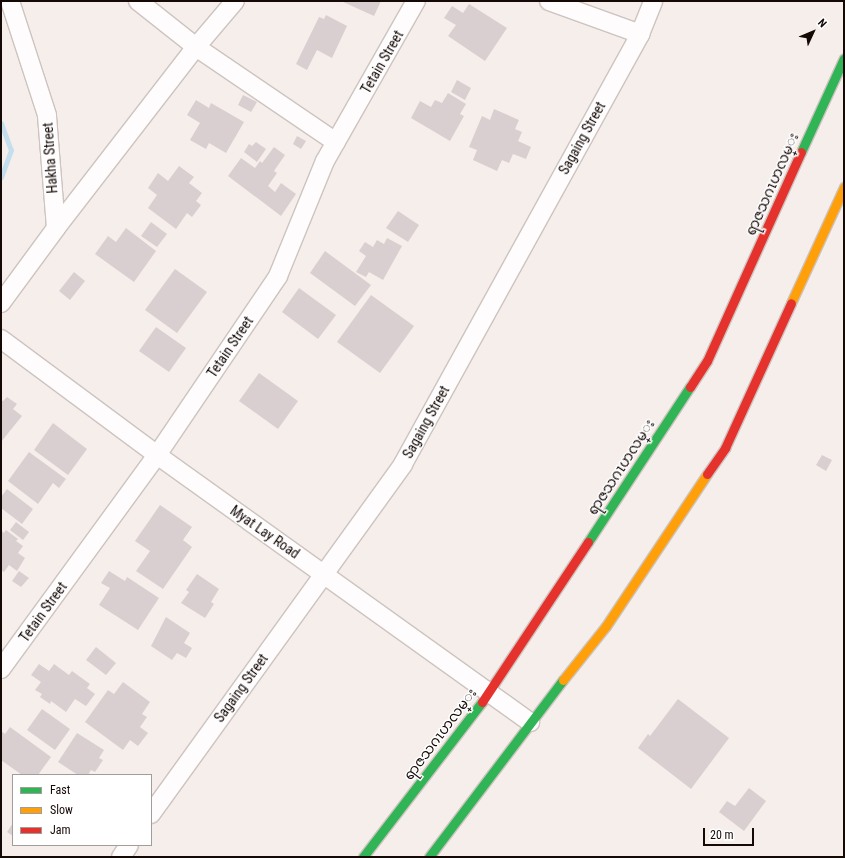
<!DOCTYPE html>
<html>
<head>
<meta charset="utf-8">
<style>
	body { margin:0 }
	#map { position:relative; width:845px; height:858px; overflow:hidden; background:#f6eeeb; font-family:"Roboto Condensed","Noto Sans Myanmar",sans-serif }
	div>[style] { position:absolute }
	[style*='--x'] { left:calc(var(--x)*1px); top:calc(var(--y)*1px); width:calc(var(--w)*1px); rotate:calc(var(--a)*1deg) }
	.stream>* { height:5px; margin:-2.5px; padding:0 2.5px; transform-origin:2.5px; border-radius:2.5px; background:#c5deee }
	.building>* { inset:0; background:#d9cfd0 }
	.roads { filter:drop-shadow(1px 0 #cdc3bf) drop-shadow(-1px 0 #cdc3bf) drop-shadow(0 1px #cdc3bf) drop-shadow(0 -1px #cdc3bf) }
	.street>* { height:18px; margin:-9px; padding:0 9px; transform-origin:9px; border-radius:9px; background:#fefcfc }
	.fast>* { height:9px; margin:-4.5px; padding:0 4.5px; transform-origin:4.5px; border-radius:4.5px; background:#30b455 }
	.slow>* { height:9px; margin:-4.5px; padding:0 4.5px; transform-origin:4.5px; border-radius:4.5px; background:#ff9f0a }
	.jam>* { height:9px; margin:-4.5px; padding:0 4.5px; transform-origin:4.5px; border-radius:4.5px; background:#e5322d }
	span { translate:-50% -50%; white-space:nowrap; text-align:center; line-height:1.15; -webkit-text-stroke:3px #fff; paint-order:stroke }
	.street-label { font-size:14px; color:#150906 }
	.frame { position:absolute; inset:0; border:2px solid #150906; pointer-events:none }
	.legend { position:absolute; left:12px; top:774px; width:140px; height:72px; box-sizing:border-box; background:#fff; border:1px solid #a19d9b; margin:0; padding:5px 7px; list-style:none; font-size:12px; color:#150906 }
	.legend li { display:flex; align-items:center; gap:8px; height:20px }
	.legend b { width:20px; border:1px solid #a19d9b }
	.north { position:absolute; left:793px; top:12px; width:40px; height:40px; -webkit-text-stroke:3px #fff; paint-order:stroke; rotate:46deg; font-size:11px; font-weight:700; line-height:16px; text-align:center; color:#150906 }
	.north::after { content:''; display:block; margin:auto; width:14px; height:18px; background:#150906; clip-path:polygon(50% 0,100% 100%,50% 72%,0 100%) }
	.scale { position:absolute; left:703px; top:828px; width:51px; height:18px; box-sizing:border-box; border:2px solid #150906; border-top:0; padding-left:5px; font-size:12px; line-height:14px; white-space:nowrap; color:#150906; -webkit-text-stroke:3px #fff; paint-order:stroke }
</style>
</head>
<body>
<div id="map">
	<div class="stream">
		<div style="--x:1;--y:123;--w:29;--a:70"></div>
		<div style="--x:11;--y:150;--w:29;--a:110"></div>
	</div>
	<div class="building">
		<div style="clip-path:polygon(341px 1px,381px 1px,374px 16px)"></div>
		<div style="clip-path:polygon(469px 4px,507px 28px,485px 61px,448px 36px,456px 25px,444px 18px,452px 6px,463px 13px)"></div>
		<div style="clip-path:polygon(326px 15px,347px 26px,332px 58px,317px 50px,307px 70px,296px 64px,319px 17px,324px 19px)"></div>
		<div style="clip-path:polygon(457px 80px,471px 88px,465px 100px,451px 92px)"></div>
		<div style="clip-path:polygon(448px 93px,466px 104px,460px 114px,464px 116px,450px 141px,411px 118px,420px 101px,431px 107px,435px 100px,442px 103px)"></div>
		<div style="clip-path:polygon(243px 95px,257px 102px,251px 112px,238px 105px)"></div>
		<div style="clip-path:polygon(196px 100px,209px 108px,211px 103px,244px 122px,226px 153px,209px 143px,206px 149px,190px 140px,200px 123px,187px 115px)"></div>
		<div style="clip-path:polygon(494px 109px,519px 120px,515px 129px,522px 132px,518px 141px,531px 147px,526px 159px,513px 154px,509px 163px,502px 160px,497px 171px,473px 160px,477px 150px,469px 147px,482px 116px,490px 120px)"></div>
		<div style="clip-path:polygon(297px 136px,306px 141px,301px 149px,293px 144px)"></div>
		<div style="clip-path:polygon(256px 142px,266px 149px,257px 162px,244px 152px,249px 144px,252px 146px)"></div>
		<div style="clip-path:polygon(274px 147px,285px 155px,274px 171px,277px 173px,268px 186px,275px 192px,281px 183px,296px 194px,281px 216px,228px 176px,241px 158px,255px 168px,260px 161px,262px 163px)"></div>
		<div style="clip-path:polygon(179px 166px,194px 177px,189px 183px,202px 193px,196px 201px,201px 205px,192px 217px,187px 213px,176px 229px,148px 208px,157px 195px,148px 188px,158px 173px,168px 181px)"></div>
		<div style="clip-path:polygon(398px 211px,419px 225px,408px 242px,386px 228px)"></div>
		<div style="clip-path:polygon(151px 222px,167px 234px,157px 247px,141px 236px)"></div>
		<div style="clip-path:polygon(126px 228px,156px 251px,134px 282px,95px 254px,108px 236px,116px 242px)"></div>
		<div style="clip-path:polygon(387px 238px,402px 246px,383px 280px,369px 272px,366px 277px,356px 272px,366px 256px,359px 251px,365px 242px,373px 247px,377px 240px,384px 244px)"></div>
		<div style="clip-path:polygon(325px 251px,371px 285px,355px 306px,310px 273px)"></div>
		<div style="clip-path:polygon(175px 269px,207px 292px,177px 333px,145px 310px)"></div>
		<div style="clip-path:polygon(74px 272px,85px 281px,70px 300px,59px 291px)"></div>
		<div style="clip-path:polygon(299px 288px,336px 315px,318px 339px,282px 312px)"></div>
		<div style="clip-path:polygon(371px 295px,414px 326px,380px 373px,337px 342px)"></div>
		<div style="clip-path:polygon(156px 327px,186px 348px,169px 372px,139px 351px)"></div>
		<div style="clip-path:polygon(259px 373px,298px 401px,278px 429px,239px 401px)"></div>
		<div style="clip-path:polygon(7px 397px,17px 404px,13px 409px,22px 416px,1px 442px,1px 400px,3px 401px)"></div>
		<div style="clip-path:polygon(53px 423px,87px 449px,68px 475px,34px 450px)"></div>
		<div style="clip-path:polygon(29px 452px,66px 479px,59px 488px,53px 483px,38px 504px,8px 481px)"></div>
		<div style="clip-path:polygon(822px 455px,832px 460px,826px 471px,816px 465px)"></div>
		<div style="clip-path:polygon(7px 489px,33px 509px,22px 524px,1px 508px,1px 497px)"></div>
		<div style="clip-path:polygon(160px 505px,192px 527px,183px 540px,192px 547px,163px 589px,136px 571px,150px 551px,135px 541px)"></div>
		<div style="clip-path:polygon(16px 522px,29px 532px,23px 540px,10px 530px)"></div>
		<div style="clip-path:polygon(1px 530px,4px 533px,6px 530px,18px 539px,16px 541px,23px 546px,18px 553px,25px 558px,17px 571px,9px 565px,4px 572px,1px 570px)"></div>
		<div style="clip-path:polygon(19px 571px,29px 578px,21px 587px,12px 581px)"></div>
		<div style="clip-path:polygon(109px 571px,125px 581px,127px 577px,159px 598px,138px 630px,99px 605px,110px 588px,101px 583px)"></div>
		<div style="clip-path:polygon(197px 574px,219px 589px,211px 602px,214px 604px,205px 618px,181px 603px,189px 592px,186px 590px)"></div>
		<div style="clip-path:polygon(166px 617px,190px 633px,184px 643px,192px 648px,186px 658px,177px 653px,172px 660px,151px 646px)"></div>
		<div style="clip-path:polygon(96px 647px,116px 663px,106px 675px,86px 660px)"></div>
		<div style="clip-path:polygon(39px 664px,49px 671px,54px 664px,69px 675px,72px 671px,90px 684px,87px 688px,95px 694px,86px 706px,75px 699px,66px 712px,51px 701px,50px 704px,40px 697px,42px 694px,35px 690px,41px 682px,31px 675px)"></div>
		<div style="clip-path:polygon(123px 682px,150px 702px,142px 714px,147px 717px,140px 727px,148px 733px,138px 746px,130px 740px,123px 750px,85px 722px,108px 690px,114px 694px)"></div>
		<div style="clip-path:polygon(678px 699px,729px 738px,691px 789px,638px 748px,648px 734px,650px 736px)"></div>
		<div style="clip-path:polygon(42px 709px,70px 729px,55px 750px,27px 730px)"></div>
		<div style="clip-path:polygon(10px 727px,51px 757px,38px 775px,22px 775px,1px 760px,1px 731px,5px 734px)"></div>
		<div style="clip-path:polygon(77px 733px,104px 750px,99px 758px,103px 760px,95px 772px,91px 770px,88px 775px,78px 775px,58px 762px)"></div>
		<div style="clip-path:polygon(749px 788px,766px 801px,744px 831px,719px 812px,727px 801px,735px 806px)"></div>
		<div style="clip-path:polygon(13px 823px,13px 836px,7px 832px)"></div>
	</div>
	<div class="roads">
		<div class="street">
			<div style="--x:138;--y:1;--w:74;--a:38.4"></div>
			<div style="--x:196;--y:47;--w:169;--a:34.2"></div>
			<div style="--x:549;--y:1;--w:97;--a:19.9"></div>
			<div style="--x:56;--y:228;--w:229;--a:-52.3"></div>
			<div style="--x:196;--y:47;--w:60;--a:-49.7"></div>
			<div style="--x:1;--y:303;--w:93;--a:-53.7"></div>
			<div style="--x:56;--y:228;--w:113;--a:-94.6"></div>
			<div style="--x:47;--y:115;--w:120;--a:-108"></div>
			<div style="--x:1;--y:339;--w:194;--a:36.6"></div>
			<div style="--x:157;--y:455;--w:459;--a:35.6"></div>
			<div style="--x:1;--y:669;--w:265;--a:-53.9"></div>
			<div style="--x:157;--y:455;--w:216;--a:-55.9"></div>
			<div style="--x:278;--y:276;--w:124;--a:-67.8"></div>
			<div style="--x:325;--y:161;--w:184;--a:-60.4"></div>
			<div style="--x:151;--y:814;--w:431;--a:-54.2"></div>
			<div style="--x:403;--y:464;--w:491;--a:-61.1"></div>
			<div style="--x:640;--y:34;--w:35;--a:-68"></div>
			<div style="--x:121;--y:857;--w:14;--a:-56"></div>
		</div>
		<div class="fast">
			<div style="--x:801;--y:152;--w:103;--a:-65.4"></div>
			<div style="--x:588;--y:542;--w:186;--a:-56.7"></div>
			<div style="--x:363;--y:857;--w:195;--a:-52.5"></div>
			<div style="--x:429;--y:857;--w:222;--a:-52.9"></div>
		</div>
		<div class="slow">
			<div style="--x:791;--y:303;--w:128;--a:-65.4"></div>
			<div style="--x:563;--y:680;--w:69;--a:-51.5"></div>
			<div style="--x:606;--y:626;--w:182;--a:-56.4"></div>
		</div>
		<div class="jam">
			<div style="--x:690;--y:387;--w:31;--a:-57"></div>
			<div style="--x:707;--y:361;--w:229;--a:-65.8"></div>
			<div style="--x:707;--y:474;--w:32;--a:-55"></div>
			<div style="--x:725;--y:448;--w:159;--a:-65.5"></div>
			<div style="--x:482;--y:702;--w:192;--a:-56.5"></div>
		</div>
	</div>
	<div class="street-label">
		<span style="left:382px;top:62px;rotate:-60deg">Tetain Street</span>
		<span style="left:582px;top:138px;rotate:-61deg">Sagaing Street</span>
		<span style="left:50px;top:158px;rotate:-94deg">Hakha Street</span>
		<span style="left:772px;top:184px;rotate:-66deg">ရာဇသဂၤဟလမ္း</span>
		<span style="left:230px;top:347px;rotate:-56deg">Tetain Street</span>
		<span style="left:426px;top:422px;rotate:-61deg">Sagaing Street</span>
		<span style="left:621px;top:467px;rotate:-57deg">ရာဇသဂၤဟလမ္း</span>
		<span style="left:265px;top:532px;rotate:35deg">Myat Lay Road</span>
		<span style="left:43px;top:612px;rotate:-54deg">Tetain Street</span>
		<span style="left:241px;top:688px;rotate:-54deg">Sagaing Street</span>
		<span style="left:440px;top:734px;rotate:-53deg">ရာဇသဂၤဟလမ္း</span>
	</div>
	<div class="frame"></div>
	<ul class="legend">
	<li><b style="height:5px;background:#30b455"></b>Fast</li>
	<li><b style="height:5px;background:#ff9f0a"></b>Slow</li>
	<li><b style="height:5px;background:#e5322d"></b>Jam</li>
	</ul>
	<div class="north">N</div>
	<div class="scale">20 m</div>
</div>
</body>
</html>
